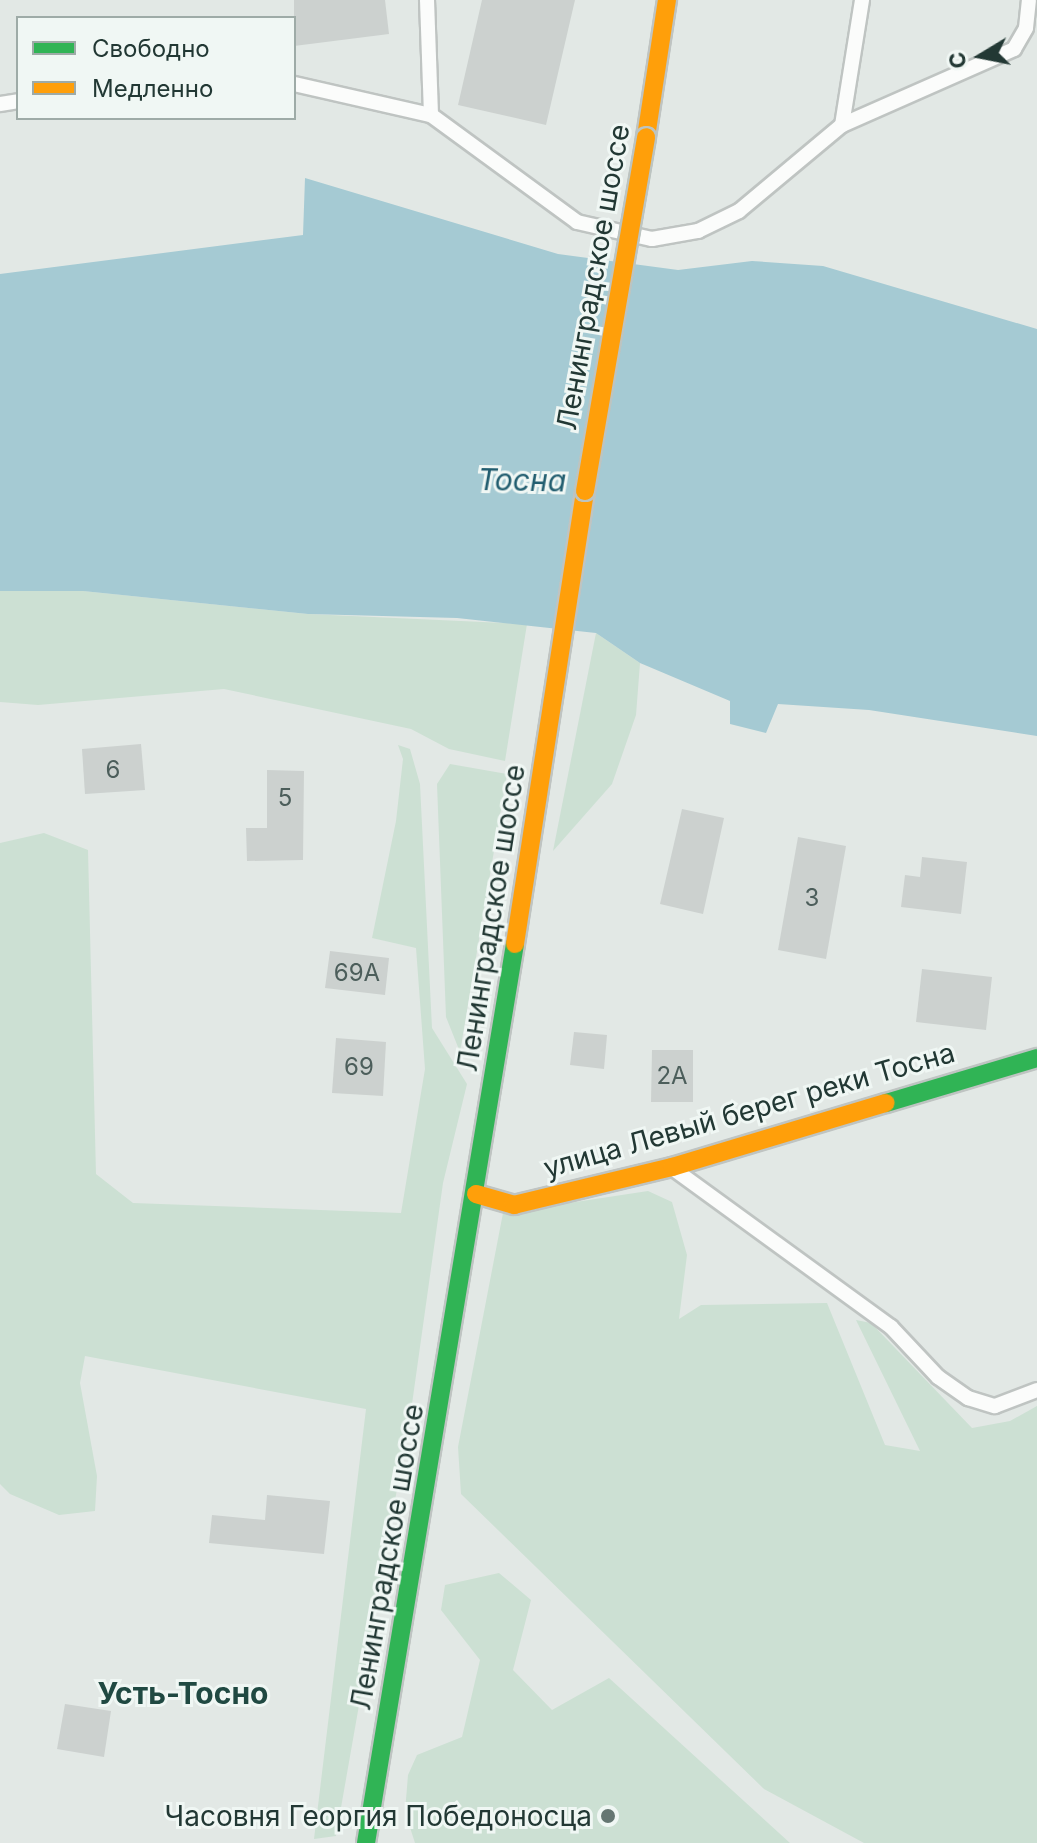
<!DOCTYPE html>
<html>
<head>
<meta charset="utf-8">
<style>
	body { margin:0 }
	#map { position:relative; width:1037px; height:1843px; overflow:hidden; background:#e2e8e5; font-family:Inter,sans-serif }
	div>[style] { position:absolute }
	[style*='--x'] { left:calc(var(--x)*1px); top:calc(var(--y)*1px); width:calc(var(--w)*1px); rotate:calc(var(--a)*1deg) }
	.green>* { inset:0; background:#cce0d3 }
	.water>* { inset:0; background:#a5cad3 }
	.building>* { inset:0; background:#ccd1cf }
	.roads { filter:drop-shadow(2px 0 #bfc4c2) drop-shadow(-2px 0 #bfc4c2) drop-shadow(0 2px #bfc4c2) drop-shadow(0 -2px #bfc4c2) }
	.lane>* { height:14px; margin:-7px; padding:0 7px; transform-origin:7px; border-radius:7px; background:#fbfcfb }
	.fast>* { height:18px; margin:-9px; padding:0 9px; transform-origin:9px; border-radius:9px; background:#30b455 }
	.slow>* { height:18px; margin:-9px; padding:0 9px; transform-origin:9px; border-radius:9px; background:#ff9f0a }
	.bridges { filter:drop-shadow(2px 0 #bcc4c1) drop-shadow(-2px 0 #bcc4c1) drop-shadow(0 2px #bcc4c1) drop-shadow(0 -2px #bcc4c1) }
	.slow-bridge>* { height:18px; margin:-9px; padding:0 9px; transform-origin:9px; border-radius:9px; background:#ff9f0a }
	.dots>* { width:22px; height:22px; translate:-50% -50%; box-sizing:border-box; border:4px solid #f0f7f4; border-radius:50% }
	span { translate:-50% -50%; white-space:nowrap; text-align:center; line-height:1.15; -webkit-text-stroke:6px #f0f7f4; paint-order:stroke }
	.number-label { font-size:24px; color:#4c5e5b }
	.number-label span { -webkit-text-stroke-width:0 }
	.street-label { font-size:28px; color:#223834 }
	.poi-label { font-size:28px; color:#223834 }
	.right { translate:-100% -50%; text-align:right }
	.water-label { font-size:30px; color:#215d6f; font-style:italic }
	.neighbourhood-label { font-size:30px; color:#204942; font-weight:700 }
	.legend { position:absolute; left:16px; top:16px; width:280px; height:104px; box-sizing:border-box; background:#f0f7f4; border:2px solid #9eaba7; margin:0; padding:10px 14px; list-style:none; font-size:24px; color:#223834 }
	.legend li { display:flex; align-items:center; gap:16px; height:40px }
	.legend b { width:40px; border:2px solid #9eaba7 }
	.north { position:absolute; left:941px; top:16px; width:80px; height:80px; -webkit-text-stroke:6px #f0f7f4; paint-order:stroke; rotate:260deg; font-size:22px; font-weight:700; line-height:32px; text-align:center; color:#223834 }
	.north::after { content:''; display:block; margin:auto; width:28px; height:36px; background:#223834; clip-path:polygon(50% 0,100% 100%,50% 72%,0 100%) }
</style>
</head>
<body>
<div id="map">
	<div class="green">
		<div style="clip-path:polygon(0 591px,83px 591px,308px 614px,527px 624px,505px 761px,449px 749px,411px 729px,224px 689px,38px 705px,0 702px)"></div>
		<div style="clip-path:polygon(596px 633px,640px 663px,636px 715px,612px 784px,553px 851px)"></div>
		<div style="clip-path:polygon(398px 745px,410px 749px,420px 784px,432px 1028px,467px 1084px,443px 1183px,412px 1404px,336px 1836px,314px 1839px,366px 1409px,85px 1356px,80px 1383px,97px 1476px,95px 1511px,59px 1515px,10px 1494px,0 1484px,0 843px,44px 833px,88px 850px,96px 1174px,133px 1203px,401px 1213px,425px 1069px,416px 948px,372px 938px,396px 821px,403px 759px)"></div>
		<div style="clip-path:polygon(450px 764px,507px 774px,460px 1052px,446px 1017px,437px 784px)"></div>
		<div style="clip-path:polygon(648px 1191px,672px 1202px,687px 1255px,679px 1319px,701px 1305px,827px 1303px,885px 1445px,920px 1451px,856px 1320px,871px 1323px,972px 1428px,1010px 1421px,1037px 1406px,1037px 1843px,864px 1843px,764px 1789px,461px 1494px,458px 1447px,503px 1213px)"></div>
		<div style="clip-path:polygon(499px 1573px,531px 1600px,513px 1670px,552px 1710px,609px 1678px,790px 1843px,415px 1843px,405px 1812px,408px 1775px,417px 1755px,462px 1737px,480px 1660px,441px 1610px,445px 1585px)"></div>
	</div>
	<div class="water">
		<div style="clip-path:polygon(305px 178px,558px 254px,678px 270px,752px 261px,823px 266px,1037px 329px,1037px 736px,869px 710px,778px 704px,766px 733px,730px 724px,730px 701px,640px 663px,596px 633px,457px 618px,308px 614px,83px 591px,0 591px,0 274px,303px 235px)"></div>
	</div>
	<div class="building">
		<div style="clip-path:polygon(294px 0,385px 0,389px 34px,294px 46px)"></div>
		<div style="clip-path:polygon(482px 0,575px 0,546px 125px,458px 105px)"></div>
		<div style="clip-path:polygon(141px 744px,145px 790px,85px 794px,82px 749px)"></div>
		<div style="clip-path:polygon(267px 770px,304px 771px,303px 860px,247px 861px,246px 828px,267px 828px)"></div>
		<div style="clip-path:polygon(682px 809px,724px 818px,703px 914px,660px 904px)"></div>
		<div style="clip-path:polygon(798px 837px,846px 846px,826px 959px,778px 950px)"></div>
		<div style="clip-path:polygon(922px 857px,967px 862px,961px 914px,901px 907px,905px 875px,920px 877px)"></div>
		<div style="clip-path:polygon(330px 951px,389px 958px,385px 995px,325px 988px)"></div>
		<div style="clip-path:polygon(922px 969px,992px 977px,986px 1030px,916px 1022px)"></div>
		<div style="clip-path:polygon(574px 1032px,607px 1035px,604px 1069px,570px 1065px)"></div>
		<div style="clip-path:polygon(336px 1038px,386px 1042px,383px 1096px,332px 1093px)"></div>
		<div style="clip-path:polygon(652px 1050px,693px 1050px,693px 1102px,651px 1102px)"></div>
		<div style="clip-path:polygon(267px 1495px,330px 1501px,324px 1554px,209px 1543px,212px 1515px,265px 1520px)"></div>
		<div style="clip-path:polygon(65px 1704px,111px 1711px,104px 1757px,57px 1749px)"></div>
	</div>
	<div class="roads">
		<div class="lane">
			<div style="--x:427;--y:0;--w:115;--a:88"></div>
			<div style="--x:294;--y:84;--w:140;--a:12.8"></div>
			<div style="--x:431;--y:115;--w:181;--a:36.2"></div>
			<div style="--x:577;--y:222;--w:77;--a:12.8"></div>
			<div style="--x:652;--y:239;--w:47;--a:-9.9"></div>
			<div style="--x:698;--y:231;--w:46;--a:-26"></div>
			<div style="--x:739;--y:211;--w:134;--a:-39.9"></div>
			<div style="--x:842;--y:125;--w:188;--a:-23.8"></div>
			<div style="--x:1014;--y:49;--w:24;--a:-60"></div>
			<div style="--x:1026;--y:28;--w:28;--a:-84"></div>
			<div style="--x:0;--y:104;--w:18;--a:-9"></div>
			<div style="--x:842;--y:125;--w:127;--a:-80.9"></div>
			<div style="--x:675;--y:1170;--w:267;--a:36"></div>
			<div style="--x:891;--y:1327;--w:69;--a:46.8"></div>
			<div style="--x:938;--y:1377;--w:37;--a:35"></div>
			<div style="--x:968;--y:1398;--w:28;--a:17"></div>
			<div style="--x:995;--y:1406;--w:45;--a:-20.9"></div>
		</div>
		<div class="fast">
			<div style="--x:886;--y:1103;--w:158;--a:-16.6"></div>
			<div style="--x:366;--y:1843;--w:911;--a:-80.59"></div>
		</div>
		<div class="slow">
			<div style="--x:646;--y:137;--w:139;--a:-81.3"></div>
			<div style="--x:515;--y:944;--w:458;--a:-81.2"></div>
			<div style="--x:476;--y:1194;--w:40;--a:16"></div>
			<div style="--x:514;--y:1205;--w:163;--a:-13.5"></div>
			<div style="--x:672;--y:1167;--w:223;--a:-16.7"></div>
		</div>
	</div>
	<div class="bridges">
		<div class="slow-bridge">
			<div style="--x:585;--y:491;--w:359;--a:-80.2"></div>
		</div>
	</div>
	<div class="dots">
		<div style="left:608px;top:1816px;background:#657672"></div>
	</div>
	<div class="number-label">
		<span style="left:113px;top:770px">6</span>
		<span style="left:285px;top:798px">5</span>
		<span style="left:812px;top:898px">3</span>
		<span style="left:357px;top:973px">69А</span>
		<span style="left:359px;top:1067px">69</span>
		<span style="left:672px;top:1076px">2А</span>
	</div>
	<div class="street-label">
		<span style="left:593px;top:277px;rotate:-80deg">Ленинградское шоссе</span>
		<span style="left:491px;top:918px;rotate:-81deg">Ленинградское шоссе</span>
		<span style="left:749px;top:1110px;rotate:-16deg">улица Левый берег реки Тосна</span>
		<span style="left:387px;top:1557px;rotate:-80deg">Ленинградское шоссе</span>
	</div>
	<div class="poi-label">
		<span class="right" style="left:592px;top:1816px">Часовня Георгия Победоносца</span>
	</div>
	<div class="water-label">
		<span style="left:522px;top:480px;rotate:1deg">Тосна</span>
	</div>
	<div class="neighbourhood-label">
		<span style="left:183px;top:1693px">Усть-Тосно</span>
	</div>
	<ul class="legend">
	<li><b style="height:10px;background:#30b455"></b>Свободно</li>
	<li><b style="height:10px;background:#ff9f0a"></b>Медленно</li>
	</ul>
	<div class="north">С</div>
</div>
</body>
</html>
